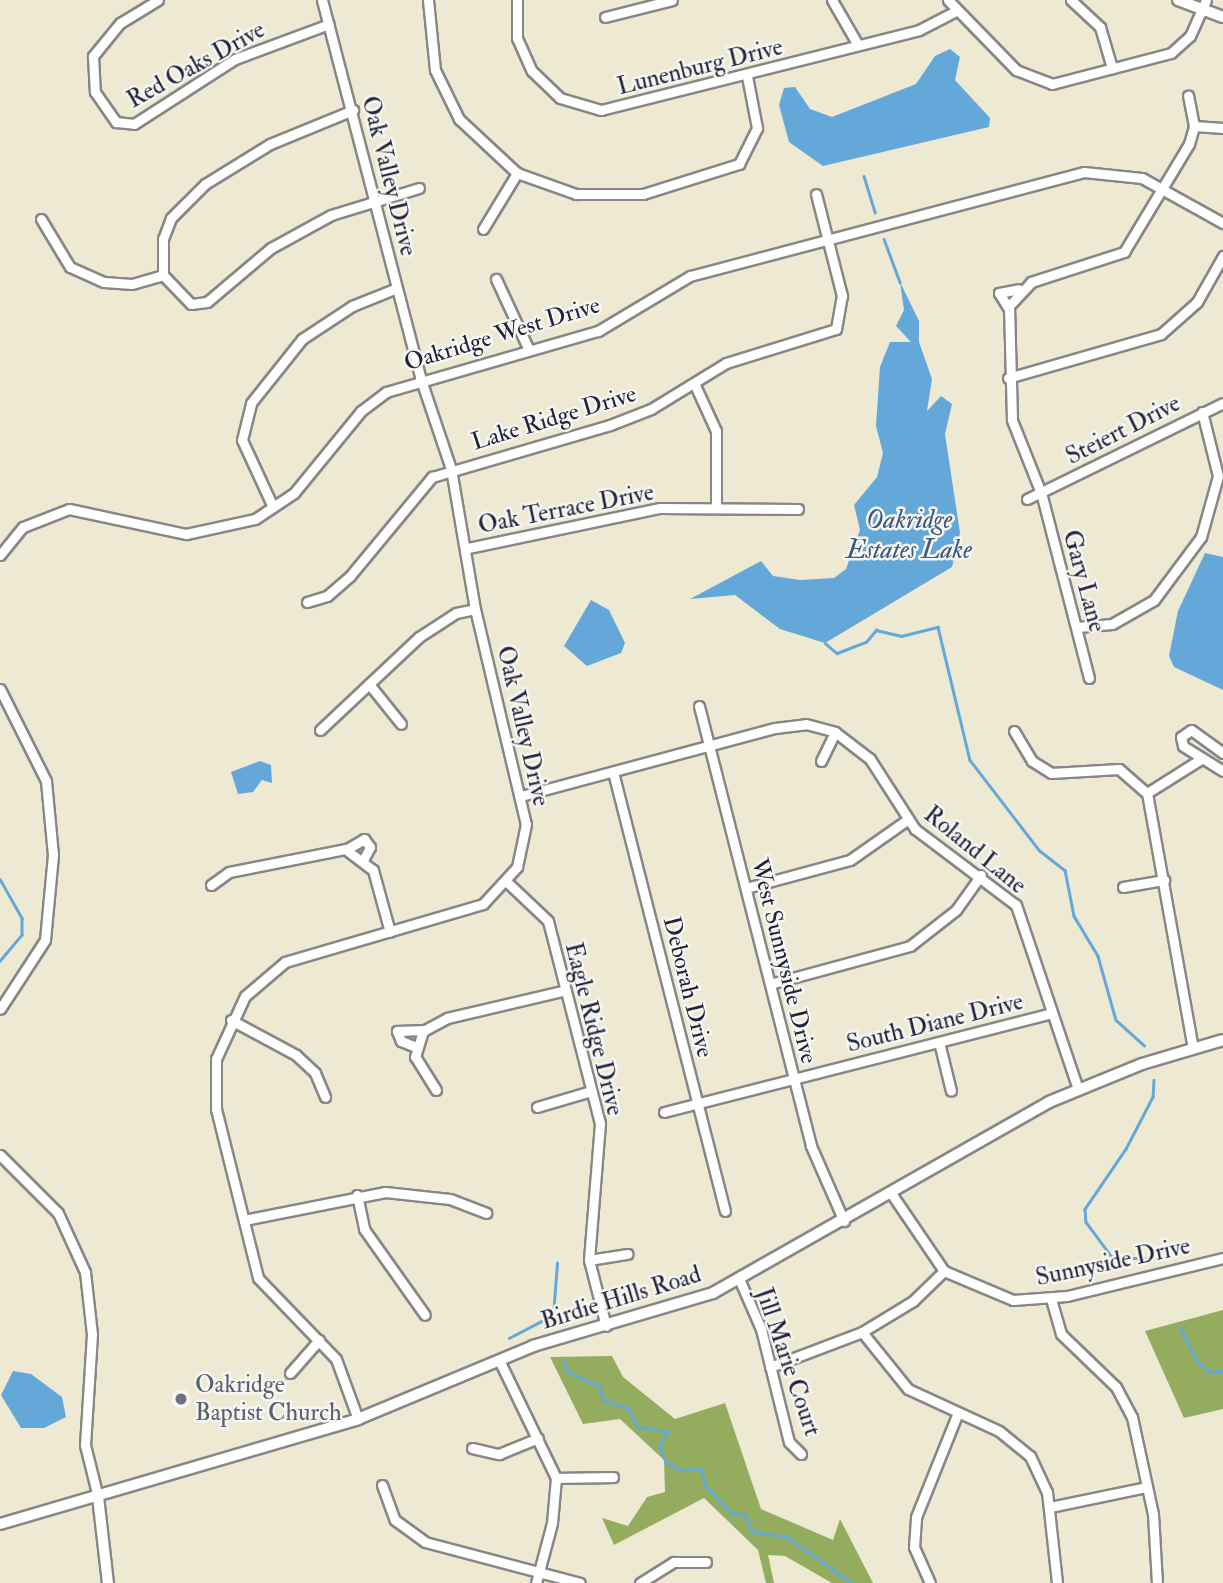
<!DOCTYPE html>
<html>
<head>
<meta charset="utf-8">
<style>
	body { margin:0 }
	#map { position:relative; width:1223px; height:1583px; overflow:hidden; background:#ede9d3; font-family:"IM FELL Double Pica",serif }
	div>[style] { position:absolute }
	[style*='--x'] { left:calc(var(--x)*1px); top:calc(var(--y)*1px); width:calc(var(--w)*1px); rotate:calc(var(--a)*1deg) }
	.forest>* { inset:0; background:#94ac5e }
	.water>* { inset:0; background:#64a8da }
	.stream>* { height:2.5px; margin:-1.25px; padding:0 1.25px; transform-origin:1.25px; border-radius:1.25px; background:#64a8da }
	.roads { filter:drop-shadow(2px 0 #888687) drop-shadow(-2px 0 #888687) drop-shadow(0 2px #888687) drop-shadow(0 -2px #888687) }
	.minor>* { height:9px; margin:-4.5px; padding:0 4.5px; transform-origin:4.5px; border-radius:4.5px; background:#fff }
	.major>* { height:10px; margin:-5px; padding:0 5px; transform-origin:5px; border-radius:5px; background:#fff }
	.dots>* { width:19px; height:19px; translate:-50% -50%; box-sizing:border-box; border:4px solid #f6f6f2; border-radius:50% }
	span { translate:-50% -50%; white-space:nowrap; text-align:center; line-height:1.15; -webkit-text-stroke:5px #f6f6f2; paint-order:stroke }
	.street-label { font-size:24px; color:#22223b }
	.worship-label { font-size:24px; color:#5b616d }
	.left { translate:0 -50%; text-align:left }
	.water-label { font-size:26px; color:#3c587b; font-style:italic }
</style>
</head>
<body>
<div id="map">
	<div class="forest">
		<div style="clip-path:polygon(1223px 1310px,1223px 1409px,1184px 1418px,1145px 1331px)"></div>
		<div style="clip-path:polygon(612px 1356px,623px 1377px,675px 1419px,725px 1403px,761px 1509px,833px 1540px,840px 1519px,873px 1583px,832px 1583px,785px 1556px,768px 1555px,774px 1583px,766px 1583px,758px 1550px,704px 1498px,614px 1545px,602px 1518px,628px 1526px,647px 1497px,665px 1492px,664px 1460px,620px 1419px,583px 1424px,550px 1357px)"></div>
	</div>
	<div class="water">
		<div style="clip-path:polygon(950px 49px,960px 57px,955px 80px,990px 118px,989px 127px,823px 166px,789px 142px,779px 105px,784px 88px,795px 87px,810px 109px,832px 117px,916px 84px,935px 56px)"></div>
		<div style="clip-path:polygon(900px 282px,919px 321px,919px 342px,932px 379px,927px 411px,941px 396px,952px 404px,945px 434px,960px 533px,952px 567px,825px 643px,780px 629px,735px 595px,690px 599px,761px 561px,773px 576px,800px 580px,834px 578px,846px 569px,860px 530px,854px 505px,877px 477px,883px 453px,876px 426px,880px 367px,890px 342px,911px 342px,896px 326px,904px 310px)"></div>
		<div style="clip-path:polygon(1205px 553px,1223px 557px,1223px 690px,1174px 667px,1169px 656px,1178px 611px)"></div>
		<div style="clip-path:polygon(591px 600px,609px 610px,625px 643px,621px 653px,587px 666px,564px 646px)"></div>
		<div style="clip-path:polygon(260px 761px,271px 765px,272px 783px,262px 780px,253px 792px,238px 794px,231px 772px)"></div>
		<div style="clip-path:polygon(13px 1371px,31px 1374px,62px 1397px,66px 1417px,44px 1428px,21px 1428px,1px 1395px)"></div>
	</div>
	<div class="stream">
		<div style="--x:864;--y:176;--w:38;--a:73"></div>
		<div style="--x:884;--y:239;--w:46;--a:69.6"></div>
		<div style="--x:825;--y:643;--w:16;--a:40"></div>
		<div style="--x:837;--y:653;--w:31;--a:-21"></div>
		<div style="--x:866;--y:642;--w:16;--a:-50"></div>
		<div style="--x:876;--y:630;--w:26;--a:13"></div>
		<div style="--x:901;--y:636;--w:38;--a:-14"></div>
		<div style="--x:938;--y:627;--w:137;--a:76.5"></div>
		<div style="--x:970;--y:760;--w:113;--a:52.5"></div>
		<div style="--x:1039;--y:850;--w:33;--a:38"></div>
		<div style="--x:1065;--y:870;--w:47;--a:78.9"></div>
		<div style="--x:1074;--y:916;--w:47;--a:59"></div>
		<div style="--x:1098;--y:956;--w:66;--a:74.3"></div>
		<div style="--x:1116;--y:1020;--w:38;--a:42"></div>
		<div style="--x:0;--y:879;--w:45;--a:60.6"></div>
		<div style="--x:22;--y:918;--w:17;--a:90"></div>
		<div style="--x:22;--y:935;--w:34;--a:130"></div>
		<div style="--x:1154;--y:1080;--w:17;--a:93"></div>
		<div style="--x:1153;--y:1097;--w:59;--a:117.4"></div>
		<div style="--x:1126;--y:1149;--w:73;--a:124.3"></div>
		<div style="--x:1085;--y:1209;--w:13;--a:86"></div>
		<div style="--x:1086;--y:1222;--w:44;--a:53.4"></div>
		<div style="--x:1112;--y:1257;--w:46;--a:2.5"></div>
		<div style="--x:553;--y:1315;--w:7;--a:56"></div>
		<div style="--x:1180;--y:1327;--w:37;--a:63"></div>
		<div style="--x:1197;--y:1360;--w:18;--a:43"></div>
		<div style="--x:1210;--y:1372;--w:13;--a:-4"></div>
		<div style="--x:509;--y:1338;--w:50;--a:-27.6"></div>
		<div style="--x:553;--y:1315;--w:52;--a:-85.6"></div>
		<div style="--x:564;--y:1360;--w:13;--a:72"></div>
		<div style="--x:568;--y:1372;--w:35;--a:24"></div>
		<div style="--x:600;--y:1386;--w:14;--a:78"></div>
		<div style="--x:603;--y:1400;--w:26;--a:18"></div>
		<div style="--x:628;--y:1408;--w:21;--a:62"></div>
		<div style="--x:638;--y:1427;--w:30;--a:8"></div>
		<div style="--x:668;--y:1431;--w:17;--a:118"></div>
		<div style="--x:660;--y:1446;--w:17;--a:69"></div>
		<div style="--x:666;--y:1462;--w:17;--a:28"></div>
		<div style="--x:681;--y:1470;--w:21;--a:-5"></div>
		<div style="--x:702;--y:1468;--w:17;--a:80"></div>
		<div style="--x:705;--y:1485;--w:37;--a:47"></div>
		<div style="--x:730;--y:1512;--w:15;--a:11"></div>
		<div style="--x:745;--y:1515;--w:19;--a:65"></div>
		<div style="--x:753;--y:1532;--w:34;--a:8"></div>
		<div style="--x:787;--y:1537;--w:80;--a:35.3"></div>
	</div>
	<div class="roads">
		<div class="minor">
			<div style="--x:158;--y:0;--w:44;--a:148.8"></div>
			<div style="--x:120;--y:23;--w:43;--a:129.3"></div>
			<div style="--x:93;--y:56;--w:36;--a:87"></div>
			<div style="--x:95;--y:92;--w:37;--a:55"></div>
			<div style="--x:116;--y:122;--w:18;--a:6"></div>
			<div style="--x:134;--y:124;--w:120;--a:-32.8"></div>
			<div style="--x:235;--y:59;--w:100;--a:-20.4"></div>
			<div style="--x:322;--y:0;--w:390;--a:75.4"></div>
			<div style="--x:420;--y:377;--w:97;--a:71.4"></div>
			<div style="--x:451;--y:469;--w:142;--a:80.3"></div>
			<div style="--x:475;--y:609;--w:221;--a:76.7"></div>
			<div style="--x:526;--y:824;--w:44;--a:101.8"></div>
			<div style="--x:517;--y:867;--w:50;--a:132.6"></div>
			<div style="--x:483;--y:904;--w:206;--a:163.7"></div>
			<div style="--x:285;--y:962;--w:52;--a:139.6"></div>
			<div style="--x:245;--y:996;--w:69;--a:114.7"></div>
			<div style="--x:216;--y:1059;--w:50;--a:90"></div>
			<div style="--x:216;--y:1109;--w:174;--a:76"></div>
			<div style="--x:258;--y:1278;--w:112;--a:46.1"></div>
			<div style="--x:336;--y:1359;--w:64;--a:69.9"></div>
			<div style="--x:428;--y:0;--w:70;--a:84.3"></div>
			<div style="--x:435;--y:70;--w:55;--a:63.9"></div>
			<div style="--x:459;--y:119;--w:79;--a:43"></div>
			<div style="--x:517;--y:173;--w:63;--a:19.6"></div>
			<div style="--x:576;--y:194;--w:67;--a:0"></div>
			<div style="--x:643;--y:194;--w:101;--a:-17.4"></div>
			<div style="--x:739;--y:164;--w:40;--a:-63.4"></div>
			<div style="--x:757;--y:128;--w:53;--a:-100.9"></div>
			<div style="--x:517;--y:0;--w:38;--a:90"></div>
			<div style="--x:517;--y:38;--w:36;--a:66"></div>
			<div style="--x:532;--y:71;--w:39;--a:44"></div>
			<div style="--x:560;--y:98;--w:43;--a:16.3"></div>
			<div style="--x:601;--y:110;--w:328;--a:-14.1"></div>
			<div style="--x:919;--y:30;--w:42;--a:-27.2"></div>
			<div style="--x:832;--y:0;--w:52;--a:60"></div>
			<div style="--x:948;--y:0;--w:98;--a:45.8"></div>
			<div style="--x:1016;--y:70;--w:39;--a:21"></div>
			<div style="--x:1052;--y:84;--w:123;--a:-14.6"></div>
			<div style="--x:1171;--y:53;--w:25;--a:-42"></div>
			<div style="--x:1190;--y:36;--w:39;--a:-66"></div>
			<div style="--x:1071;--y:0;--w:40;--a:43"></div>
			<div style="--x:1100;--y:27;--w:43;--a:73.7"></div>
			<div style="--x:605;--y:17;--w:69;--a:-14.2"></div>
			<div style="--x:1194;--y:126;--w:29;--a:4"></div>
			<div style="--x:41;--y:219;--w:56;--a:58.9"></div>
			<div style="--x:70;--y:267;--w:37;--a:24"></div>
			<div style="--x:104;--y:282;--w:28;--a:4"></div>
			<div style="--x:132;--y:284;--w:32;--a:-16"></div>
			<div style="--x:483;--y:229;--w:66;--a:-58.7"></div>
			<div style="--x:163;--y:275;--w:40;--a:46"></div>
			<div style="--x:191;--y:304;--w:16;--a:-7"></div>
			<div style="--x:207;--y:302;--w:84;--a:-40.2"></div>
			<div style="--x:271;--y:248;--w:68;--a:-28.8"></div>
			<div style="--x:331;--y:215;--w:92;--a:-17.1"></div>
			<div style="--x:163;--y:275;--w:36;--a:-90"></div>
			<div style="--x:163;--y:239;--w:22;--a:-69"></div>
			<div style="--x:171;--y:218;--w:48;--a:-45"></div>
			<div style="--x:205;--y:184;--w:76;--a:-31.6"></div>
			<div style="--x:270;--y:144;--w:90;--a:-22.3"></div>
			<div style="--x:496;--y:279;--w:78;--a:65.1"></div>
			<div style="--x:1009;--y:309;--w:19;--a:-122"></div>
			<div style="--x:999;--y:293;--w:20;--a:-11"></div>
			<div style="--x:1008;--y:378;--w:159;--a:-16"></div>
			<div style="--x:1161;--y:334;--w:48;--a:-41.6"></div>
			<div style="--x:1197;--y:302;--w:53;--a:-60.5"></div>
			<div style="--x:694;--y:383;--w:53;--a:65.4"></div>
			<div style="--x:716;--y:431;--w:77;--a:90"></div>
			<div style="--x:1027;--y:499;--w:218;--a:-26.1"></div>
			<div style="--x:273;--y:507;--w:74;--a:-114.8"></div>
			<div style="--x:242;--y:440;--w:38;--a:-76"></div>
			<div style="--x:251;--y:403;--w:82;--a:-51.4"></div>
			<div style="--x:302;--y:339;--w:60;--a:-33.4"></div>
			<div style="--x:352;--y:306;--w:48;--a:-21.8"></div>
			<div style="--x:468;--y:548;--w:196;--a:-11.8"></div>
			<div style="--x:660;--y:508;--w:138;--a:0.4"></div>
			<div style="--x:0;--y:555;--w:36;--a:-51"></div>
			<div style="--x:23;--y:527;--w:49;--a:-21.4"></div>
			<div style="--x:69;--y:509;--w:120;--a:12.1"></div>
			<div style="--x:186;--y:534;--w:71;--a:-12.3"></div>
			<div style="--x:255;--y:519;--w:47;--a:-33.7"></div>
			<div style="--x:294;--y:493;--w:106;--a:-50.7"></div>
			<div style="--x:361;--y:411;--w:31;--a:-37"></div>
			<div style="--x:386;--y:392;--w:221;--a:-16.1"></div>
			<div style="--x:598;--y:331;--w:107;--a:-30.9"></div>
			<div style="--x:690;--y:276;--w:407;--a:-14.8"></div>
			<div style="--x:1084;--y:172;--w:58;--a:5.9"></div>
			<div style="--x:1142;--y:178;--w:93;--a:29.1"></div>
			<div style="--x:307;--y:602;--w:21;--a:-17"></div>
			<div style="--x:327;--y:596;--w:30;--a:-41"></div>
			<div style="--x:350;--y:576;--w:129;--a:-50.4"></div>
			<div style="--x:432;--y:477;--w:185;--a:-16.3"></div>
			<div style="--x:610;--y:425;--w:44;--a:-21.3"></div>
			<div style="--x:651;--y:409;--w:88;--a:-31.5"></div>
			<div style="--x:726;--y:363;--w:115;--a:-17.2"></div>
			<div style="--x:836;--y:329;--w:34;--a:-80"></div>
			<div style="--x:842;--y:296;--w:105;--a:-104.3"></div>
			<div style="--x:1078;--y:627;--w:34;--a:-5"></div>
			<div style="--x:1112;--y:624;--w:48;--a:-29.7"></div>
			<div style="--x:1154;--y:600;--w:79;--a:-53.3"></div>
			<div style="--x:1201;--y:537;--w:63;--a:-74.4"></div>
			<div style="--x:1218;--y:476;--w:66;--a:-104"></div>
			<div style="--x:1089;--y:678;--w:191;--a:-104.5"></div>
			<div style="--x:1041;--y:493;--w:79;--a:-111.7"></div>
			<div style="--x:1012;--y:420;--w:114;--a:-91.5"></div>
			<div style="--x:1009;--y:306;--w:33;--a:-47"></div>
			<div style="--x:1031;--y:282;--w:98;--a:-17.9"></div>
			<div style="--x:1124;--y:252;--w:126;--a:-59"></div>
			<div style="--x:1189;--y:144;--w:19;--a:-74"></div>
			<div style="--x:1194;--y:126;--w:31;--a:-101"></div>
			<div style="--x:369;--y:684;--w:51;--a:51.3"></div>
			<div style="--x:0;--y:689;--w:103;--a:63.4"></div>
			<div style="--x:46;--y:781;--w:74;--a:84.6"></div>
			<div style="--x:53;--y:855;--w:85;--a:95.4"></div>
			<div style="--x:45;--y:940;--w:82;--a:123.1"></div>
			<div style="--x:699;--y:706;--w:454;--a:75.7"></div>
			<div style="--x:811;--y:1146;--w:82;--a:66.3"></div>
			<div style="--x:320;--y:730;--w:136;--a:-43.2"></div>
			<div style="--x:419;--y:637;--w:44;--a:-33"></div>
			<div style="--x:456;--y:613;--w:19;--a:-12"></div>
			<div style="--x:1014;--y:731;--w:35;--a:59"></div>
			<div style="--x:1032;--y:761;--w:22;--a:32"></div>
			<div style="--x:1051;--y:773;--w:68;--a:-3.4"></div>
			<div style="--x:1119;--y:769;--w:37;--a:41"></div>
			<div style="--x:1147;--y:793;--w:259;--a:79.8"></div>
			<div style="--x:1223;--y:753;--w:39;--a:-144"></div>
			<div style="--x:1191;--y:730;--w:12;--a:145"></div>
			<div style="--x:1181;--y:737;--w:9;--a:77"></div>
			<div style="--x:1183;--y:746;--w:47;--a:32"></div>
			<div style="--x:821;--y:761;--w:32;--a:-64"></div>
			<div style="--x:613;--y:772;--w:453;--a:75.7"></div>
			<div style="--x:1147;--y:793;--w:64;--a:-32.2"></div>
			<div style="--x:521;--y:796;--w:263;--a:-15"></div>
			<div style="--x:775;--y:728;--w:31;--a:-7"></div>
			<div style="--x:806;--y:724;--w:30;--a:15"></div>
			<div style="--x:835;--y:732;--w:44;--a:37.6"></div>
			<div style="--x:870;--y:759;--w:83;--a:57.3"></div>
			<div style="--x:915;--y:829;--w:126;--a:37"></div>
			<div style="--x:1016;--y:905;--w:194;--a:71.4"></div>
			<div style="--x:347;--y:849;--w:20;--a:-30"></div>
			<div style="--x:364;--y:839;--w:10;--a:53"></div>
			<div style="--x:370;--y:847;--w:15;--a:118"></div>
			<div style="--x:508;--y:883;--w:55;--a:43.5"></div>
			<div style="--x:548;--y:921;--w:209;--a:75.6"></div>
			<div style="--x:600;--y:1123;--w:137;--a:94.6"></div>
			<div style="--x:589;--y:1260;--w:68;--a:75.6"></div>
			<div style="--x:211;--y:885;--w:22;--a:-36"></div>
			<div style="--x:229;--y:872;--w:118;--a:-11.2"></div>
			<div style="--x:345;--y:849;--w:35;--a:37"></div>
			<div style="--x:373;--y:870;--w:64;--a:74.7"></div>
			<div style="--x:1123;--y:887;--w:42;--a:-9.7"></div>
			<div style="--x:746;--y:888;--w:108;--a:-15.1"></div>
			<div style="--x:850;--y:860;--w:70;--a:-35.1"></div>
			<div style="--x:770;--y:984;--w:145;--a:-15.2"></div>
			<div style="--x:910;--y:946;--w:58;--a:-38"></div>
			<div style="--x:956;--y:910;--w:43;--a:-54.5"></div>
			<div style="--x:231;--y:1020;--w:74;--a:28.3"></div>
			<div style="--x:296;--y:1055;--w:26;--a:43"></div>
			<div style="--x:315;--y:1073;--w:26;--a:67"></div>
			<div style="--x:939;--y:1042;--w:50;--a:76.2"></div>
			<div style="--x:416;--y:1047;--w:16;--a:-158"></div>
			<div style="--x:401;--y:1041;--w:11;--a:-112"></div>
			<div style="--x:397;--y:1031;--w:28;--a:-2"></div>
			<div style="--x:436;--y:1090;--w:39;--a:-122"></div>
			<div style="--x:415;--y:1057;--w:27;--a:-73"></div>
			<div style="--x:423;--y:1031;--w:27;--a:-28"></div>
			<div style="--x:447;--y:1018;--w:122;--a:-13.2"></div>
			<div style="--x:537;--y:1107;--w:56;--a:-16.5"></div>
			<div style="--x:664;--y:1112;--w:400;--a:-14.3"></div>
			<div style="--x:0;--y:1155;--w:82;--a:45"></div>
			<div style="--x:58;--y:1213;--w:65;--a:65.4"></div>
			<div style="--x:85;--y:1272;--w:62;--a:83.6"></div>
			<div style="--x:92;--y:1334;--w:111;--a:93.6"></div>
			<div style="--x:85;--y:1445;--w:54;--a:76"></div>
			<div style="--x:891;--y:1193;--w:94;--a:55.8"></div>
			<div style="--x:944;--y:1271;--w:75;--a:22.8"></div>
			<div style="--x:1013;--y:1300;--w:54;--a:-4.2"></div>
			<div style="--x:1067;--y:1296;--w:161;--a:-13.7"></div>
			<div style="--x:357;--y:1195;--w:35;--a:78"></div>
			<div style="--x:364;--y:1229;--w:105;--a:54.7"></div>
			<div style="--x:244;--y:1220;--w:144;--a:-11.2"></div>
			<div style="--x:385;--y:1192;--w:65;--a:6.1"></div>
			<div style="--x:450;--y:1199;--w:39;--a:21"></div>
			<div style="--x:589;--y:1260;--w:39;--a:-9"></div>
			<div style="--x:740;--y:1281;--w:52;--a:66.4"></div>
			<div style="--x:761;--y:1329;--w:116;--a:76.1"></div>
			<div style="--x:789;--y:1442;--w:17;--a:45"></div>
			<div style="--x:1051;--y:1299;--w:36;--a:74"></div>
			<div style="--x:1061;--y:1334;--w:76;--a:43.9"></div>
			<div style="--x:1116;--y:1387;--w:34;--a:62"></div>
			<div style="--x:1132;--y:1417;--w:99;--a:77.8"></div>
			<div style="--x:1153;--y:1514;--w:69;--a:86.7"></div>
			<div style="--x:862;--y:1332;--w:73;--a:51.1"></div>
			<div style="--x:908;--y:1389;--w:100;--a:24.8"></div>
			<div style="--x:999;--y:1431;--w:40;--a:39"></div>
			<div style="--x:1030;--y:1456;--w:40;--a:65"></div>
			<div style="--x:1047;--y:1492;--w:92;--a:83.7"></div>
			<div style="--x:499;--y:1360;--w:131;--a:64.2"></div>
			<div style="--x:556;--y:1478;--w:45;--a:95.1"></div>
			<div style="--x:552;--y:1523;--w:62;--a:104.9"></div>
			<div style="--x:770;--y:1367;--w:98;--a:-20.8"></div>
			<div style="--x:862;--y:1332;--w:60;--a:-31.3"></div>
			<div style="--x:913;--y:1301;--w:43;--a:-44.1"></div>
			<div style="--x:290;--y:1373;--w:44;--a:-48.7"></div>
			<div style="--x:472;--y:1448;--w:28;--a:13"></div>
			<div style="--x:499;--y:1454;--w:42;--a:-22.3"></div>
			<div style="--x:556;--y:1478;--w:57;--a:-1"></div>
			<div style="--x:382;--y:1485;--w:37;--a:70"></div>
			<div style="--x:395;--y:1520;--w:37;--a:36"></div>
			<div style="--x:425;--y:1542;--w:160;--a:14.8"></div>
			<div style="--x:1050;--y:1507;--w:99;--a:-11.7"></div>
			<div style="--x:640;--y:1583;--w:40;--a:-32"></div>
			<div style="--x:674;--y:1562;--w:32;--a:0"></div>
			<div style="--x:930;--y:1583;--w:39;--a:-114"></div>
			<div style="--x:914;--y:1547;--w:30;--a:-86"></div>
			<div style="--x:916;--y:1517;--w:110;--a:-68.1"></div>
		</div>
		<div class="major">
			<div style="--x:1178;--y:0;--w:48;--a:20.7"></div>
			<div style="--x:98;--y:1497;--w:87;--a:83.4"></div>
			<div style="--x:0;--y:1524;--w:373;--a:-16.3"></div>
			<div style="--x:358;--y:1419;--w:190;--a:-22.6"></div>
			<div style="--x:533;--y:1346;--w:188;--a:-16.4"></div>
			<div style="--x:713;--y:1293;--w:386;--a:-29.6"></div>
			<div style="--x:1049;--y:1102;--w:100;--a:-22.2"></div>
			<div style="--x:1142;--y:1064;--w:84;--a:-16.5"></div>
		</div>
	</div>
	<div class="dots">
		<div style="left:181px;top:1399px;background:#6b7280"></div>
	</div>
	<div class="street-label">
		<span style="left:196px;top:65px;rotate:-29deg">Red Oaks Drive</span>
		<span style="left:700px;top:67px;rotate:-14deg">Lunenburg Drive</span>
		<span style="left:389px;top:176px;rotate:76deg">Oak Valley Drive</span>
		<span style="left:502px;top:334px;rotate:-17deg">Oakridge West Drive</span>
		<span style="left:554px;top:418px;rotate:-17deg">Lake Ridge Drive</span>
		<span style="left:1123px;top:430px;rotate:-27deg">Steiert Drive</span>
		<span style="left:566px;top:509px;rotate:-11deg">Oak Terrace Drive</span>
		<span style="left:1084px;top:581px;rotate:75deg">Gary Lane</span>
		<span style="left:523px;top:726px;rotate:77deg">Oak Valley Drive</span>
		<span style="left:975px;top:850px;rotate:39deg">Roland Lane</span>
		<span style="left:784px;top:961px;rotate:76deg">West Sunnyside Drive</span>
		<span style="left:688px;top:987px;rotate:76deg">Deborah Drive</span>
		<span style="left:935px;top:1023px;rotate:-14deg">South Diane Drive</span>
		<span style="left:594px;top:1029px;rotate:76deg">Eagle Ridge Drive</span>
		<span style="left:1113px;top:1262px;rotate:-12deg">Sunnyside Drive</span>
		<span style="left:621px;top:1298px;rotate:-17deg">Birdie Hills Road</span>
		<span style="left:788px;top:1362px;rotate:71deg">Jill Marie Court</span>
	</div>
	<div class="worship-label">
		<span class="left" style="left:195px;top:1399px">Oakridge<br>Baptist Church</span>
	</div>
	<div class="water-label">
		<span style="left:909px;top:536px">Oakridge<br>Estates Lake</span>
	</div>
</div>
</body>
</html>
